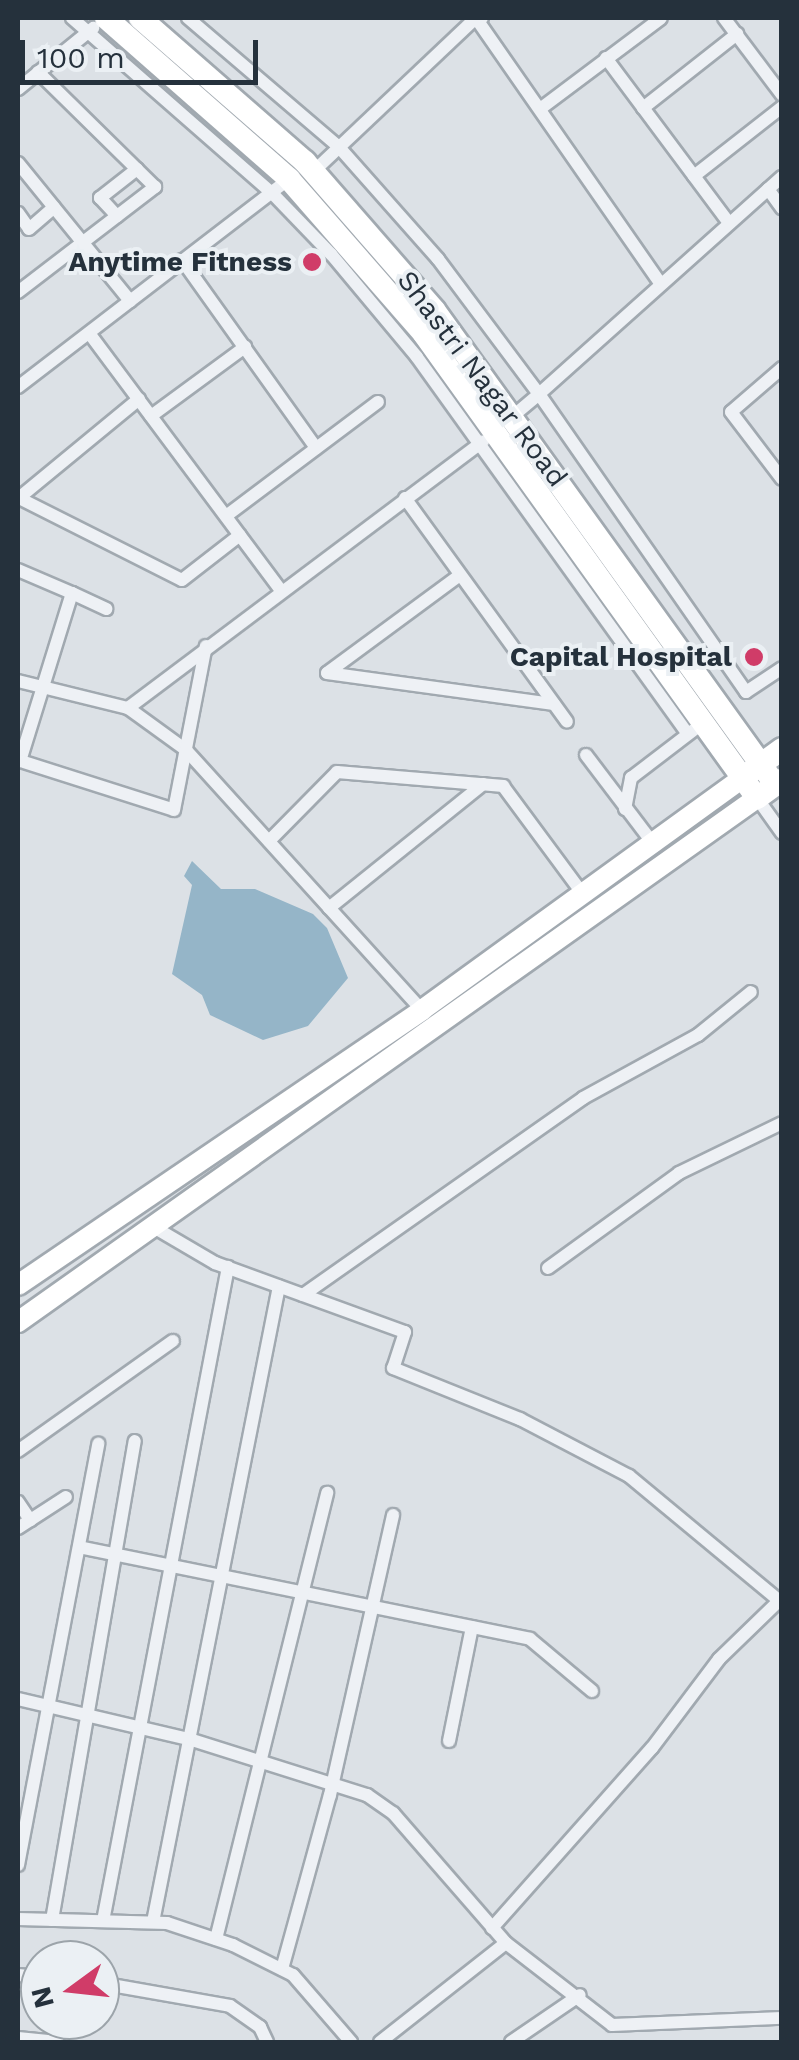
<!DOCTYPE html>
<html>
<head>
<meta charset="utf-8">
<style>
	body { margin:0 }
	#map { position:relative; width:799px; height:2060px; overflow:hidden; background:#dce1e6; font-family:"Work Sans",sans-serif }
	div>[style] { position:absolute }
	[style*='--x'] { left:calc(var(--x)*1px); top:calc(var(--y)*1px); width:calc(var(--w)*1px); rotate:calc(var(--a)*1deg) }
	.water>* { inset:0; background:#95b5c8 }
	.roads { filter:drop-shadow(2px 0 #a1a9b0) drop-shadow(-2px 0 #a1a9b0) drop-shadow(0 2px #a1a9b0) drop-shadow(0 -2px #a1a9b0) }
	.street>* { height:12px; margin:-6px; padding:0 6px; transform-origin:6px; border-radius:6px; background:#eef1f5 }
	.primary>* { height:20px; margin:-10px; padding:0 10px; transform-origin:10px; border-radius:10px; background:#fff }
	.highway>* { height:22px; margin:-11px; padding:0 11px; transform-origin:11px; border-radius:11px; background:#fff }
	.dots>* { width:28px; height:28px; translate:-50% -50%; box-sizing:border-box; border:5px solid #ebf0f4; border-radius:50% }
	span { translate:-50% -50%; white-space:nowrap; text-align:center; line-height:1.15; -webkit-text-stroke:8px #ebf0f4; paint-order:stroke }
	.poi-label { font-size:28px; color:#25313c; font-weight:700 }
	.right { translate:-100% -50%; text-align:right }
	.street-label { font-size:28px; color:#25313c }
	.frame { position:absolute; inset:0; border:20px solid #25313c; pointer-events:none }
	.north { position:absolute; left:20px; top:1940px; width:100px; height:100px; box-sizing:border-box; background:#ebf0f4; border:2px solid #9ca4aa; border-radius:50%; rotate:255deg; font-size:28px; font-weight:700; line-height:40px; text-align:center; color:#25313c }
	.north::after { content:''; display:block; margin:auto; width:35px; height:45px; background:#d03c68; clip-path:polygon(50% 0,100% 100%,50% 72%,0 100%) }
	.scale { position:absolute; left:20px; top:40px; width:238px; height:45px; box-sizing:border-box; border:5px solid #25313c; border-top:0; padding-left:12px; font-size:30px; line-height:35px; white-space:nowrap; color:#25313c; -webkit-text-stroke:8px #ebf0f4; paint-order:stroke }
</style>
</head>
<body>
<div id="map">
	<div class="water">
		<div style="clip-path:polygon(192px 861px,221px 889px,255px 889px,313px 914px,327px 928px,348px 978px,308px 1026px,263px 1040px,210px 1015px,202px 995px,172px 974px,192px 885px,184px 876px)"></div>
	</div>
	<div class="roads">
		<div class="street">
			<div style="--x:72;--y:18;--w:266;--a:41.2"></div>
			<div style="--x:272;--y:193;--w:85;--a:46"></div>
			<div style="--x:331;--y:254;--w:134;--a:50.1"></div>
			<div style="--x:417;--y:357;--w:464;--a:54.3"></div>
			<div style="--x:188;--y:18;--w:197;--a:40.5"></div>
			<div style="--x:338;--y:146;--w:151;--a:48.5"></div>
			<div style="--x:438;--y:259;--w:169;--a:53.2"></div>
			<div style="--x:539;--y:394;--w:326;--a:-41.8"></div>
			<div style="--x:482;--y:18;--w:5;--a:143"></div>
			<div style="--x:478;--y:21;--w:320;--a:55.2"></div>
			<div style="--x:724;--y:18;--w:96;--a:53"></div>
			<div style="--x:606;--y:58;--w:206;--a:53.3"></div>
			<div style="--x:18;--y:89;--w:97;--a:-39.1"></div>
			<div style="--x:643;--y:108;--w:120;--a:-38.2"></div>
			<div style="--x:540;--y:109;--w:151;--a:-36.9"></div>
			<div style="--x:18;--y:163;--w:178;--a:50.9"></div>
			<div style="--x:313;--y:172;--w:224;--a:-43.4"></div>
			<div style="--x:694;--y:176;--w:112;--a:-38.1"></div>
			<div style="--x:768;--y:189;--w:24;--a:54"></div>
			<div style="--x:18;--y:213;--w:19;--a:55"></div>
			<div style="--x:29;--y:229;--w:33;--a:-41"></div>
			<div style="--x:117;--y:216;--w:25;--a:-133"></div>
			<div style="--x:100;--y:198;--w:47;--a:-38.1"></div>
			<div style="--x:182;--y:260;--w:231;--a:54.5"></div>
			<div style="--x:18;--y:292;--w:173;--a:-37.5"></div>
			<div style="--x:155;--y:187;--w:164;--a:-135.5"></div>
			<div style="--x:89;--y:333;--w:319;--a:53.3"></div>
			<div style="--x:782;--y:368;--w:67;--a:139.2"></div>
			<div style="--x:731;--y:412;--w:84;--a:52.7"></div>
			<div style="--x:18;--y:387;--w:342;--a:-37.5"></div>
			<div style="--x:139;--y:399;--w:156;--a:140.5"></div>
			<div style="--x:19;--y:498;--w:182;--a:26.7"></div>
			<div style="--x:182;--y:580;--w:73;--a:-37.8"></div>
			<div style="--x:151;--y:416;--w:117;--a:-36.3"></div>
			<div style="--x:513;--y:416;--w:34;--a:-40"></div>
			<div style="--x:539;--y:394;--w:363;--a:55.2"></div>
			<div style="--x:746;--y:692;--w:43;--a:-33.7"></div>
			<div style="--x:405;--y:498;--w:276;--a:54.1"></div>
			<div style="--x:226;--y:516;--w:190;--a:-36.9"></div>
			<div style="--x:18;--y:570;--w:59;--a:23.1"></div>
			<div style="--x:72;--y:593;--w:176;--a:107.2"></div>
			<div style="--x:460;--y:575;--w:165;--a:143.6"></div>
			<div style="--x:327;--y:673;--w:229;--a:7.8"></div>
			<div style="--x:72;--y:593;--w:38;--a:25"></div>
			<div style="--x:18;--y:681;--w:113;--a:13.8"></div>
			<div style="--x:128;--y:708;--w:444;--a:-36.9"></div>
			<div style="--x:128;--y:708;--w:72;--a:35.9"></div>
			<div style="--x:186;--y:750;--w:351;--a:47.8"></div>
			<div style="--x:586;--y:755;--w:114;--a:52.8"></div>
			<div style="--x:24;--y:762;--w:157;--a:17.7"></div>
			<div style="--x:174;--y:810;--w:167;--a:-79"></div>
			<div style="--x:757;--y:798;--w:43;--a:54.5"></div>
			<div style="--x:625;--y:809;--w:32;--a:-79"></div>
			<div style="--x:631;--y:778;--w:81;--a:-37.4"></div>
			<div style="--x:269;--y:841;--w:97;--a:-45.4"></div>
			<div style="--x:337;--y:772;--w:167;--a:4.8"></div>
			<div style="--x:503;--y:786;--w:134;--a:53.5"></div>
			<div style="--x:329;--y:908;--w:198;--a:-38.8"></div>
			<div style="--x:152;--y:1226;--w:73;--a:30.4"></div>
			<div style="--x:215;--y:1263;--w:202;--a:20"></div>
			<div style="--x:405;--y:1332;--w:38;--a:108"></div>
			<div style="--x:393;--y:1368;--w:137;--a:21.9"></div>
			<div style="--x:520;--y:1419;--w:123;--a:27.6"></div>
			<div style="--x:629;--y:1476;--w:199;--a:39.7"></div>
			<div style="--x:548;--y:1268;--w:162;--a:-35.9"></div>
			<div style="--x:679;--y:1173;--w:114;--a:-25.9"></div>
			<div style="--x:303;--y:1295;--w:342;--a:-35.1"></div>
			<div style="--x:583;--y:1098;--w:131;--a:-28.7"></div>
			<div style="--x:698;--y:1035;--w:68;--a:-39.1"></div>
			<div style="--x:18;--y:1451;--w:190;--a:-35.4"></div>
			<div style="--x:18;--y:1502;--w:22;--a:56"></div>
			<div style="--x:18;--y:1528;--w:57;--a:-32.9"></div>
			<div style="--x:79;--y:1547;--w:460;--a:11.5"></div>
			<div style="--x:530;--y:1639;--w:81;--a:40"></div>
			<div style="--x:18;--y:1699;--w:176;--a:13.2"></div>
			<div style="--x:189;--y:1739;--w:187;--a:17.5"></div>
			<div style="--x:367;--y:1795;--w:32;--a:35"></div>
			<div style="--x:393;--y:1813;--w:172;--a:49"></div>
			<div style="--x:506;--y:1943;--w:134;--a:37.7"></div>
			<div style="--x:612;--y:2025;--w:170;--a:-2.4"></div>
			<div style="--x:449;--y:1741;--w:116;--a:-78.6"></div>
			<div style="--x:18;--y:1865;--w:429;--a:-79.2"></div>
			<div style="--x:18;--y:1919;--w:149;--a:1.5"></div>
			<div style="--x:167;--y:1923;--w:70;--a:18.4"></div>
			<div style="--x:233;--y:1945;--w:67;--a:26.6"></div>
			<div style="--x:293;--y:1975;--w:89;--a:49.1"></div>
			<div style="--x:52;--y:1920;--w:486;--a:-80.2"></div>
			<div style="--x:103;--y:1921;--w:666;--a:-79.18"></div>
			<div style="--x:153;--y:1922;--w:648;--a:-78.79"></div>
			<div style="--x:492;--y:1928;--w:241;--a:-48.4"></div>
			<div style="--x:652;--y:1748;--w:111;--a:-53"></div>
			<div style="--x:719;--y:1659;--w:88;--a:-44.1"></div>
			<div style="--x:216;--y:1939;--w:460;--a:-76"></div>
			<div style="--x:282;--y:1969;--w:180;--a:-74.6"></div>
			<div style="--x:330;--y:1795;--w:287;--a:-77.3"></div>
			<div style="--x:18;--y:1975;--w:22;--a:5"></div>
			<div style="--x:100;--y:1983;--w:132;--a:10"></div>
			<div style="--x:230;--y:2006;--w:37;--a:35"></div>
			<div style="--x:260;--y:2027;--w:17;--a:65"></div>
			<div style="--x:18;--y:2038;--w:40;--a:5.7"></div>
			<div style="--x:380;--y:2042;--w:160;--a:-38.2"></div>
			<div style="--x:511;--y:2042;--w:83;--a:-34.3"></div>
		</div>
		<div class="primary">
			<div style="--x:18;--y:1285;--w:489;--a:-34.2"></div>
			<div style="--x:422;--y:1010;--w:395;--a:-35.9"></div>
			<div style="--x:18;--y:1322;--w:906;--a:-35.34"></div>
		</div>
		<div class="highway">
			<div style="--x:106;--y:18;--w:244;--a:41.3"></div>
			<div style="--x:289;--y:179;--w:206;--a:48.9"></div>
			<div style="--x:424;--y:334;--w:571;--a:54.33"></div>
			<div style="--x:757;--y:798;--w:31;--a:-36"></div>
			<div style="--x:140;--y:18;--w:219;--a:41.1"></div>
			<div style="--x:305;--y:162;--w:196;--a:48.9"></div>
			<div style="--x:434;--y:310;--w:584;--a:54.27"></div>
			<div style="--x:749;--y:773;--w:41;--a:-36"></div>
		</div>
	</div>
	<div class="dots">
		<div style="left:312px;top:262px;background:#d03c68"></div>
		<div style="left:754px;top:657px;background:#d03c68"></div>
	</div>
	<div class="poi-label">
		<span class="right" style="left:292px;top:262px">Anytime Fitness</span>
		<span class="right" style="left:732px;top:657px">Capital Hospital</span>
	</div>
	<div class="street-label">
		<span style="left:482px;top:379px;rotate:53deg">Shastri Nagar Road</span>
	</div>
	<div class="frame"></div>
	<div class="north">N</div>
	<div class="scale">100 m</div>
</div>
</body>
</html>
